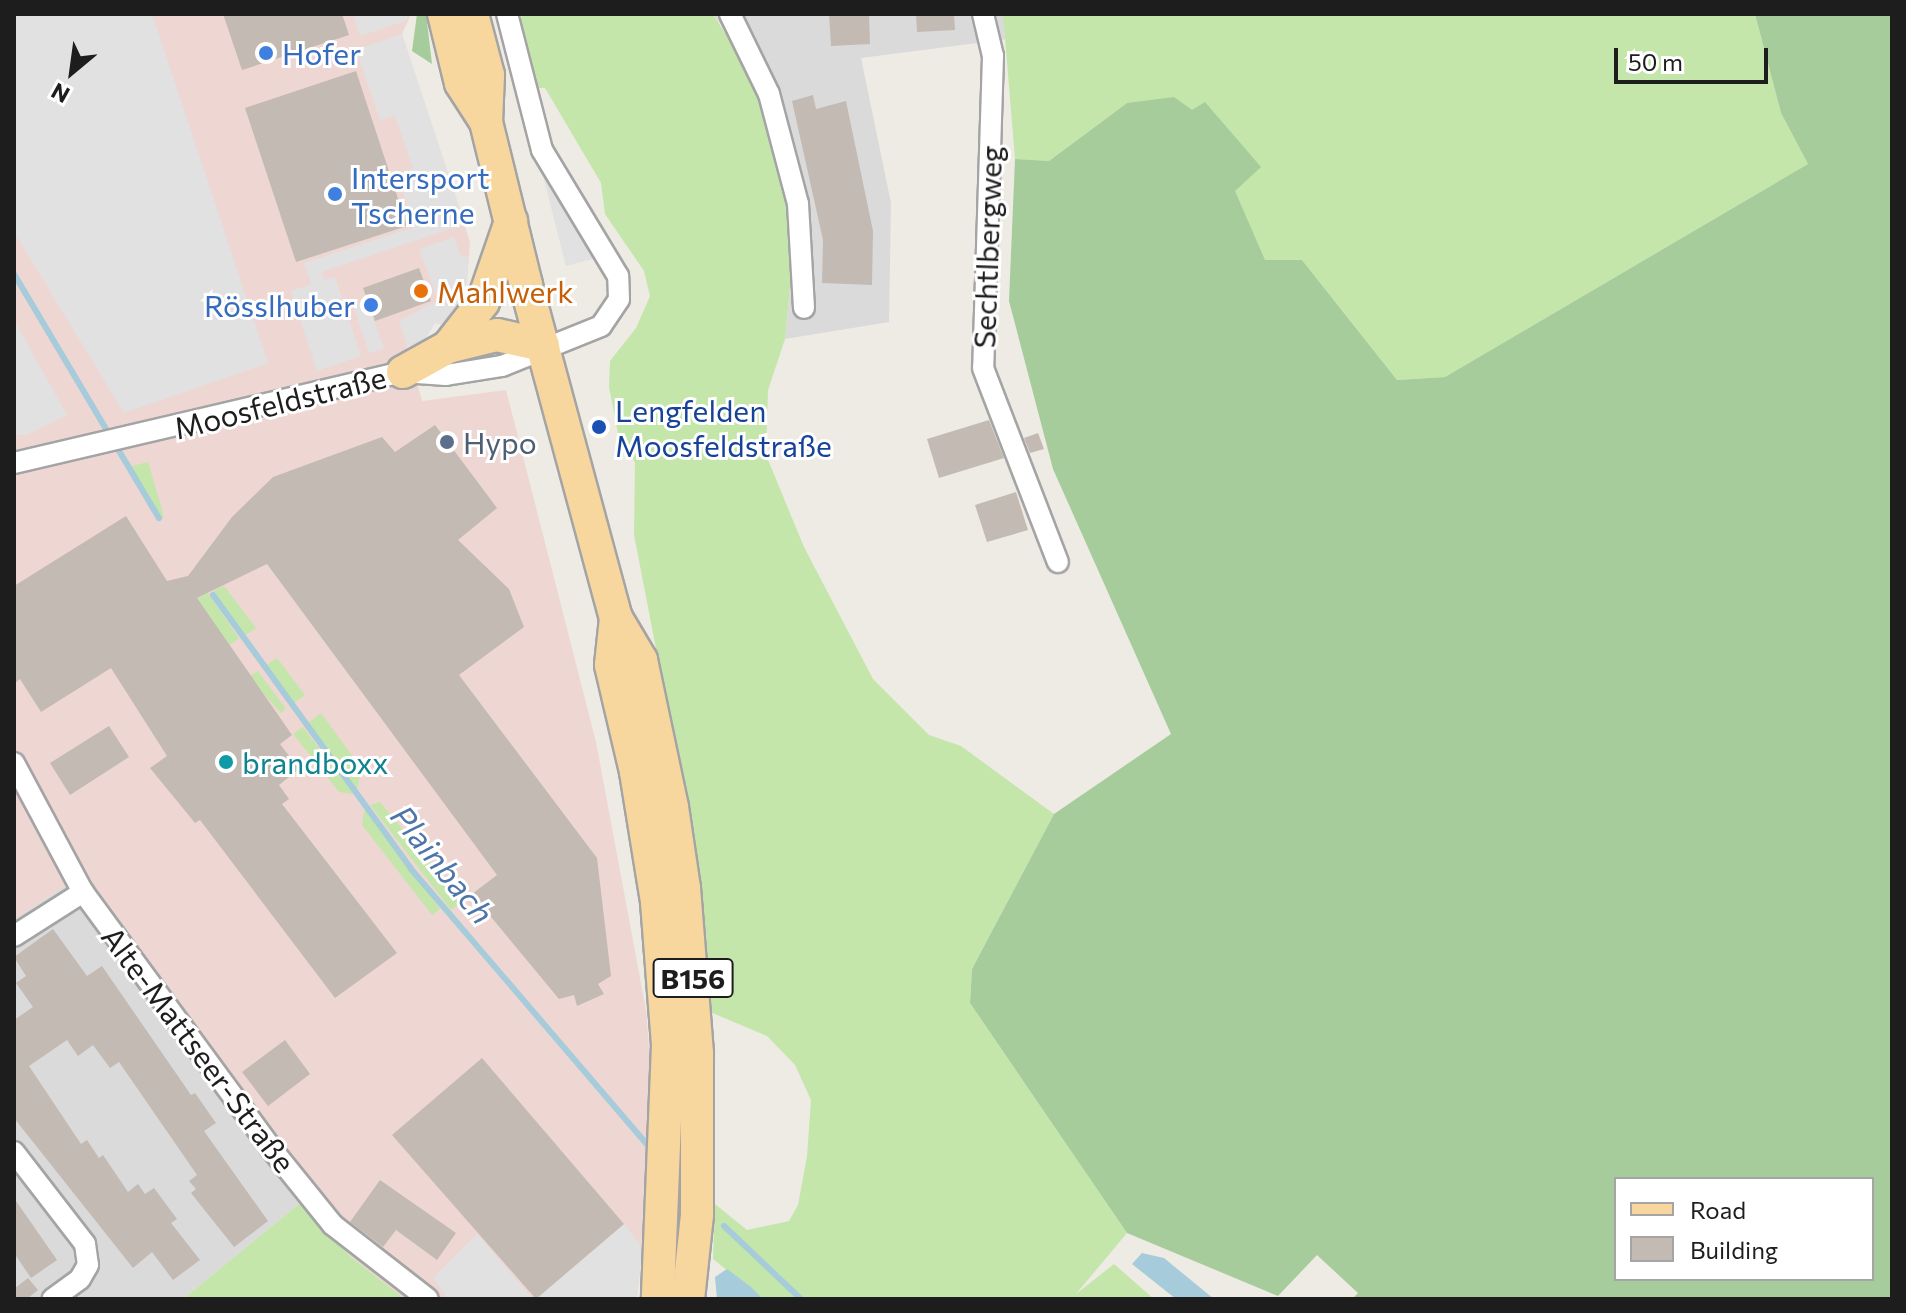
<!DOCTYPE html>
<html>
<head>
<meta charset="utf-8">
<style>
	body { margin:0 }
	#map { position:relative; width:1906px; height:1313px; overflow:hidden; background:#eeebe4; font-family:Commissioner,sans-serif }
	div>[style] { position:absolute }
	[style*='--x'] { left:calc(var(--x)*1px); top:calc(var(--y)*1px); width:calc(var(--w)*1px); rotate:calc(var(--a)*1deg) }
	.residential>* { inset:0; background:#dbdada }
	.commercial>* { inset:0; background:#eed6d3 }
	.grass>* { inset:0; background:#c4e6ab }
	.forest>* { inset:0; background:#a5cc9a }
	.parking>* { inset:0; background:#e1e1e1 }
	.water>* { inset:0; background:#a6cbda }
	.stream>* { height:6px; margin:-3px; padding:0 3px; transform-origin:3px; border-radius:3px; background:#a6cbda }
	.building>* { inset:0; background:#c2bab3 }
	.roads { filter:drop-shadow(2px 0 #a4a4a4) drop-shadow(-2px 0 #a4a4a4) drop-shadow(0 2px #a4a4a4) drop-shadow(0 -2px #a4a4a4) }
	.minor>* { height:20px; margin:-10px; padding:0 10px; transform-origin:10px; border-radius:10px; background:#fff }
	.primary>* { height:32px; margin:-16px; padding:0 16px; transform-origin:16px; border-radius:16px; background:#f8d79f }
	.dots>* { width:22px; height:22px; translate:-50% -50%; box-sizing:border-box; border:4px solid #fff; border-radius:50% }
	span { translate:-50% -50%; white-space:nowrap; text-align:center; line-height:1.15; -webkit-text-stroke:6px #fff; paint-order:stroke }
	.shield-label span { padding:2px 6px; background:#fff; border:2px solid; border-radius:6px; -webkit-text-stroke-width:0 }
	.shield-label { font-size:28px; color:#1d1d1d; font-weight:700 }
	.shop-label { font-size:30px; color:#366cbe }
	.left { translate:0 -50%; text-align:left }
	.right { translate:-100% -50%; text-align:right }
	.street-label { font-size:30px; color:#1d1d1d }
	.food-label { font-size:30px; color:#c56008 }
	.transit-label { font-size:30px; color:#164399 }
	.service-label { font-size:30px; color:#4e5e75 }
	.culture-label { font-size:30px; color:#0d838f }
	.water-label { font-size:32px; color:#4e75a9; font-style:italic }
	.frame { position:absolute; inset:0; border:16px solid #1d1d1d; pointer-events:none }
	.legend { position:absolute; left:1614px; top:1177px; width:260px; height:104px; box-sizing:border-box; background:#fff; border:2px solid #a5a5a5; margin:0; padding:10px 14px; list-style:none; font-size:24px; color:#1d1d1d }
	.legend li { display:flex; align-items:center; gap:16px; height:40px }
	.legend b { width:40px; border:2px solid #a5a5a5 }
	.north { position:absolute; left:32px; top:32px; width:80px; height:80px; -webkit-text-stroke:6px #fff; paint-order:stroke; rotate:209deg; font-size:22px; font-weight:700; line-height:32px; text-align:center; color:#1d1d1d }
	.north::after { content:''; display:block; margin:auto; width:28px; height:36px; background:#1d1d1d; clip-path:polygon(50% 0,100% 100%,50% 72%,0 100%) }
	.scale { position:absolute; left:1614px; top:48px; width:154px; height:36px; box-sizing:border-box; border:4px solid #1d1d1d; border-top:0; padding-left:10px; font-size:24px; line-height:28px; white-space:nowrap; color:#1d1d1d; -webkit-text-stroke:6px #fff; paint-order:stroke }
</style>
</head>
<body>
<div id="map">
	<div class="residential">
		<div style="clip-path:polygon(713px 14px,1003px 14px,1008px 39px,861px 58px,891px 203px,889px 322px,785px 339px,793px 255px,736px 44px)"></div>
		<div style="clip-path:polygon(65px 886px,299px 1204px,183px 1299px,14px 1299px,14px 919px)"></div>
	</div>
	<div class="commercial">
		<div style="clip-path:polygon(14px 14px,411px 14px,402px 34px,470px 242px,467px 282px,457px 308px,443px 325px,435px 323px,425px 339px,407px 347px,422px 401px,506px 390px,596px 742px,646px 1010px,655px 1123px,637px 1299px,405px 1299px,351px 1257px,299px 1204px,65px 886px,14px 919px)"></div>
	</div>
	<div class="grass">
		<div style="clip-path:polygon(523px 14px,713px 14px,759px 87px,785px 176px,793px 255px,785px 339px,768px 390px,766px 455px,804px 547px,873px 679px,929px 735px,961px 746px,1054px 814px,972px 969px,970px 1003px,1127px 1233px,1076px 1294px,1114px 1264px,1154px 1299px,763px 1299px,713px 1259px,715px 1204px,747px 1230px,789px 1221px,798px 1205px,807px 1156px,811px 1100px,795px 1065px,767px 1036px,710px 1012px,671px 726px,634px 535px,635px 462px,620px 444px,609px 387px,610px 361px,636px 328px,650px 296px,644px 271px,605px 214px,601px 183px,545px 88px,533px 88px,518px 25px)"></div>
		<div style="clip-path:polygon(1003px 14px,1755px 14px,1781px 113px,1808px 164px,1445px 377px,1397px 380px,1302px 260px,1265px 261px,1192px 110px,1127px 103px,1049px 161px,1015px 159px)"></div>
		<div style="clip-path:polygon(148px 462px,163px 513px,163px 519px,128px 467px)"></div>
		<div style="clip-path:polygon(224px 586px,256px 628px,244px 636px,213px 591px)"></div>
		<div style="clip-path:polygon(208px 593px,239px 638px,229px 646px,197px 599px)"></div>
		<div style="clip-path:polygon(277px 658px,305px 695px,291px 705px,265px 666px)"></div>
		<div style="clip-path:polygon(258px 671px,286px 709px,281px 713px,248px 677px)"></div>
		<div style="clip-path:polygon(321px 713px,361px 768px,357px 791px,308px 723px)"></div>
		<div style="clip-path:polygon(303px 727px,353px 793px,352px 794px,339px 792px,293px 734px)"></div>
		<div style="clip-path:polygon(380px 802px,457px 896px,457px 905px,451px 910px,370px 805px)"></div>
		<div style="clip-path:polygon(365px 808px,440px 909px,432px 915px,362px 825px)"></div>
		<div style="clip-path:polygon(299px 1204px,351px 1257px,405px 1299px,183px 1299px)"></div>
	</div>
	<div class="forest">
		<div style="clip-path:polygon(417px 14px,426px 14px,432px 64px,412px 51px)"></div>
		<div style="clip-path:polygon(evenodd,1755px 14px,1892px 14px,1892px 1299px,1352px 1299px,1358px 1293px,1317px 1255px,1278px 1296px,1127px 1233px,970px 1003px,972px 969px,1054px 814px,1171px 734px,1053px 469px,1009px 301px,1015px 159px,1049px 161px,1127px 103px,1174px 97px,1192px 110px,1205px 102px,1261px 167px,1235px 191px,1265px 260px,1302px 260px,1397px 380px,1445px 377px,1808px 164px,1781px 113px,1755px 14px,1616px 1179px,1872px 1179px,1872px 1279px,1616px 1279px,1616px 1179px)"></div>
	</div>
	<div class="parking">
		<div style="clip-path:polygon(14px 14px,152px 14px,268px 363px,124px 413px,14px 232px)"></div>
		<div style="clip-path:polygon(353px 14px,406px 14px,408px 20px,360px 36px)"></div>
		<div style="clip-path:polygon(402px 34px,465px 224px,322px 272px,324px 280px,335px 277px,361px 356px,317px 371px,291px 291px,311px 284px,304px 263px,414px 227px,397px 174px,413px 168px,395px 116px,380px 120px,356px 50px)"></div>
		<div style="clip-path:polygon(540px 164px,601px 257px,566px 266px)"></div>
		<div style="clip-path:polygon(454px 237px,461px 256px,468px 256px,467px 282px,457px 308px,443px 325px,435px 323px,425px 339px,407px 346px,399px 321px,438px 300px,419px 249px)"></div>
		<div style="clip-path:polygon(367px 300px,384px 349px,369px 353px,353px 305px)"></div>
		<div style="clip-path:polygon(14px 320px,67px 415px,27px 435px,14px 435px)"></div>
		<div style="clip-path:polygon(624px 1224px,642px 1247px,637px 1299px,536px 1299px)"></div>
		<div style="clip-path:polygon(477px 1234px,533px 1299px,448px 1299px,433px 1278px)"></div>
	</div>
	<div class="water">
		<div style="clip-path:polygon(1142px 1253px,1164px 1258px,1214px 1299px,1176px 1299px,1132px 1264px)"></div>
		<div style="clip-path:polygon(727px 1269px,751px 1287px,763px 1299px,717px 1299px,715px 1277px)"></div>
	</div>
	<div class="stream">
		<div style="--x:14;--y:274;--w:284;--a:59.3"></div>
		<div style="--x:213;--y:595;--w:338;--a:54.1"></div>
		<div style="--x:411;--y:869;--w:370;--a:49.4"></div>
		<div style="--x:724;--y:1226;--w:106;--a:43.5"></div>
	</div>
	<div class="building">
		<div style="clip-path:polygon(223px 14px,342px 14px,349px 35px,242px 70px)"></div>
		<div style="clip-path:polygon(829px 14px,869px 14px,870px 44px,831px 46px)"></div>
		<div style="clip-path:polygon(916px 14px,954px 14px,955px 30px,917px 32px)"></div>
		<div style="clip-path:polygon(356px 71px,407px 226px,296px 262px,245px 108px)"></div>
		<div style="clip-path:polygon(813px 95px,816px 109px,846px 101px,873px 231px,872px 285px,822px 283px,823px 240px,792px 101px)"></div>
		<div style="clip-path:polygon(419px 268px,431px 301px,375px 321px,363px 288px)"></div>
		<div style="clip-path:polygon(989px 420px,1004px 458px,939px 478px,927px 439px)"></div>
		<div style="clip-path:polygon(435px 425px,497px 508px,458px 540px,509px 589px,524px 627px,459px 675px,597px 858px,611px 976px,598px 984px,604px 994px,577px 1006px,574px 995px,559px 999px,472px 894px,497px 875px,267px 564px,197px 598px,292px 735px,280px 744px,299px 769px,279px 785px,289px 799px,282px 804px,397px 953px,335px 998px,200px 820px,195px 823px,150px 768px,167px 756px,111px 668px,41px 712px,20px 679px,14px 684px,14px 586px,126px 516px,167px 581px,188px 576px,232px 517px,273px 477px,382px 437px,395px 452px)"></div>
		<div style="clip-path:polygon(1038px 433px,1044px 449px,1030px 453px,1024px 438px)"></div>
		<div style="clip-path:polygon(1016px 492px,1028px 530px,987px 542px,975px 505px)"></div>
		<div style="clip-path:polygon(109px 726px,129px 757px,70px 795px,50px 763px)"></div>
		<div style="clip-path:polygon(53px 929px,87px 976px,102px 966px,191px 1095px,195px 1093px,216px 1123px,204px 1131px,268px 1221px,234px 1247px,191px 1193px,196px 1189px,189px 1181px,197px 1175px,119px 1062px,110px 1068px,93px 1045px,78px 1056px,67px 1040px,29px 1066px,81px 1144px,87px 1140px,99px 1158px,103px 1155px,128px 1192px,138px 1184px,145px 1194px,154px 1188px,177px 1219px,171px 1223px,200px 1260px,173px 1280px,152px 1252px,133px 1268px,14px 1118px,14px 1020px,33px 1007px,16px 983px,26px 976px,14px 957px)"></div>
		<div style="clip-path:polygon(285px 1040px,310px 1074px,268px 1106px,242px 1072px)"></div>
		<div style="clip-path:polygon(482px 1058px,624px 1224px,536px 1299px,392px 1135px)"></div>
		<div style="clip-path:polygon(380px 1180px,456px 1233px,437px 1260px,396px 1230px,383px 1247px,350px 1222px)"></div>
		<div style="clip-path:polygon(14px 1198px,57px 1260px,31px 1278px,14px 1253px)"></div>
		<div style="clip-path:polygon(28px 1278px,38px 1290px,27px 1299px,14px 1299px,14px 1289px)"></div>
	</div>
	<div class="roads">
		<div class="minor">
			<div style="--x:730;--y:14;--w:89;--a:64"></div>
			<div style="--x:769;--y:94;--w:114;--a:75.2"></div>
			<div style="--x:798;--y:204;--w:104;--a:86.7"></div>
			<div style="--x:983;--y:14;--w:43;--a:76.6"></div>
			<div style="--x:993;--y:56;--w:312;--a:91.8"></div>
			<div style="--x:983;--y:368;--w:208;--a:68.9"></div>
			<div style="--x:14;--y:463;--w:400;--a:-13.2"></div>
			<div style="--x:403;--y:372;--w:43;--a:4"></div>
			<div style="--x:446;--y:375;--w:57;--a:-9.1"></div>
			<div style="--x:502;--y:366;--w:107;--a:-22"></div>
			<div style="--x:601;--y:326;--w:32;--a:-56"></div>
			<div style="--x:619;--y:299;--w:23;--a:-92"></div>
			<div style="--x:618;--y:276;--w:147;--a:-121.1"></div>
			<div style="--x:542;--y:150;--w:140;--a:-104.4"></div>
			<div style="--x:14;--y:763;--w:146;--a:61.9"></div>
			<div style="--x:83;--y:892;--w:316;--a:53.7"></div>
			<div style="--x:270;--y:1147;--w:100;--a:51.1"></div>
			<div style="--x:333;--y:1225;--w:120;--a:37.9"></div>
			<div style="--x:14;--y:936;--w:82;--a:-32.5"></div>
			<div style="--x:14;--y:1152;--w:116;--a:52.3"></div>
			<div style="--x:85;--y:1244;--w:21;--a:82"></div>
			<div style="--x:88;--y:1265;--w:16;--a:120"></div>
			<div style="--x:80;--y:1279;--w:34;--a:144"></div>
		</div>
		<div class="primary">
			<div style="--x:444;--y:14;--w:71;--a:76.2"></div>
			<div style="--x:461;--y:83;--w:46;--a:57.3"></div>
			<div style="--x:472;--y:14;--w:63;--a:75.3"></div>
			<div style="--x:488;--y:75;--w:47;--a:92.4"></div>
			<div style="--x:486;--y:122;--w:168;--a:76.2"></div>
			<div style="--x:526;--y:285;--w:345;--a:74.9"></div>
			<div style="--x:616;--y:618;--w:49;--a:59.2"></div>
			<div style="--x:641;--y:660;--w:150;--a:78.1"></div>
			<div style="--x:672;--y:807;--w:82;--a:81.6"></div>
			<div style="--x:684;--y:888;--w:167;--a:85.5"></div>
			<div style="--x:697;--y:1054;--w:161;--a:90"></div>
			<div style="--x:697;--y:1215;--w:84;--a:96.1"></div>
			<div style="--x:448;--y:347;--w:57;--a:-52.1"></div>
			<div style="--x:483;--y:302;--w:86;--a:-70.9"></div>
			<div style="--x:403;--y:372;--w:51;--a:-29.1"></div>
			<div style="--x:448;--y:347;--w:50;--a:-13.8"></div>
			<div style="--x:497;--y:335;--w:47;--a:12.3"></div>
			<div style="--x:616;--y:618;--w:47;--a:96.1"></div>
			<div style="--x:611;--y:665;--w:110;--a:76.8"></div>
			<div style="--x:636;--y:772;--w:132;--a:80.8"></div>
			<div style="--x:657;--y:902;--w:143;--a:85.6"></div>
			<div style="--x:668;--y:1045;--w:254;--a:92.3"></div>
		</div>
	</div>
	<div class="dots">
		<div style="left:266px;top:53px;background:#3f7fe0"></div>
		<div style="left:335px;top:194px;background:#3f7fe0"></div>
		<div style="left:421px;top:291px;background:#e8710a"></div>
		<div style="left:371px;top:305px;background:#3f7fe0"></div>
		<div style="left:599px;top:427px;background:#1a4fb4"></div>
		<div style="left:447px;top:442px;background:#5c6f8a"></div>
		<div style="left:226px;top:762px;background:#0f9aa8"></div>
	</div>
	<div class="shield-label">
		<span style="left:693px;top:978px">B156</span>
	</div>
	<div class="shop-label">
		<span class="left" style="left:282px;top:53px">Hofer</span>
		<span class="left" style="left:351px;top:194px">Intersport<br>Tscherne</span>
		<span class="right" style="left:355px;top:305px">Rösslhuber</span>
	</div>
	<div class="street-label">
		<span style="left:987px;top:247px;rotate:-88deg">Sechtlbergweg</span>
		<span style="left:280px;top:402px;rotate:-14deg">Moosfeldstraße</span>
		<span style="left:199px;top:1049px;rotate:53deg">Alte-Mattseer-Straße</span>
	</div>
	<div class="food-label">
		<span class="left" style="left:437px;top:291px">Mahlwerk</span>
	</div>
	<div class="transit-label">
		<span class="left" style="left:615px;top:427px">Lengfelden<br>Moosfeldstraße</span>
	</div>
	<div class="service-label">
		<span class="left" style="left:463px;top:442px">Hypo</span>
	</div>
	<div class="culture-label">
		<span class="left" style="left:242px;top:762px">brandboxx</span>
	</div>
	<div class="water-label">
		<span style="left:443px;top:864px;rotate:51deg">Plainbach</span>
	</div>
	<div class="frame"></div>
	<ul class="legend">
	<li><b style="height:10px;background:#f8d79f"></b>Road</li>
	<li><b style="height:22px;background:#c2bab3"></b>Building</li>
	</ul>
	<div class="north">N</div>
	<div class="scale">50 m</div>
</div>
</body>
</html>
